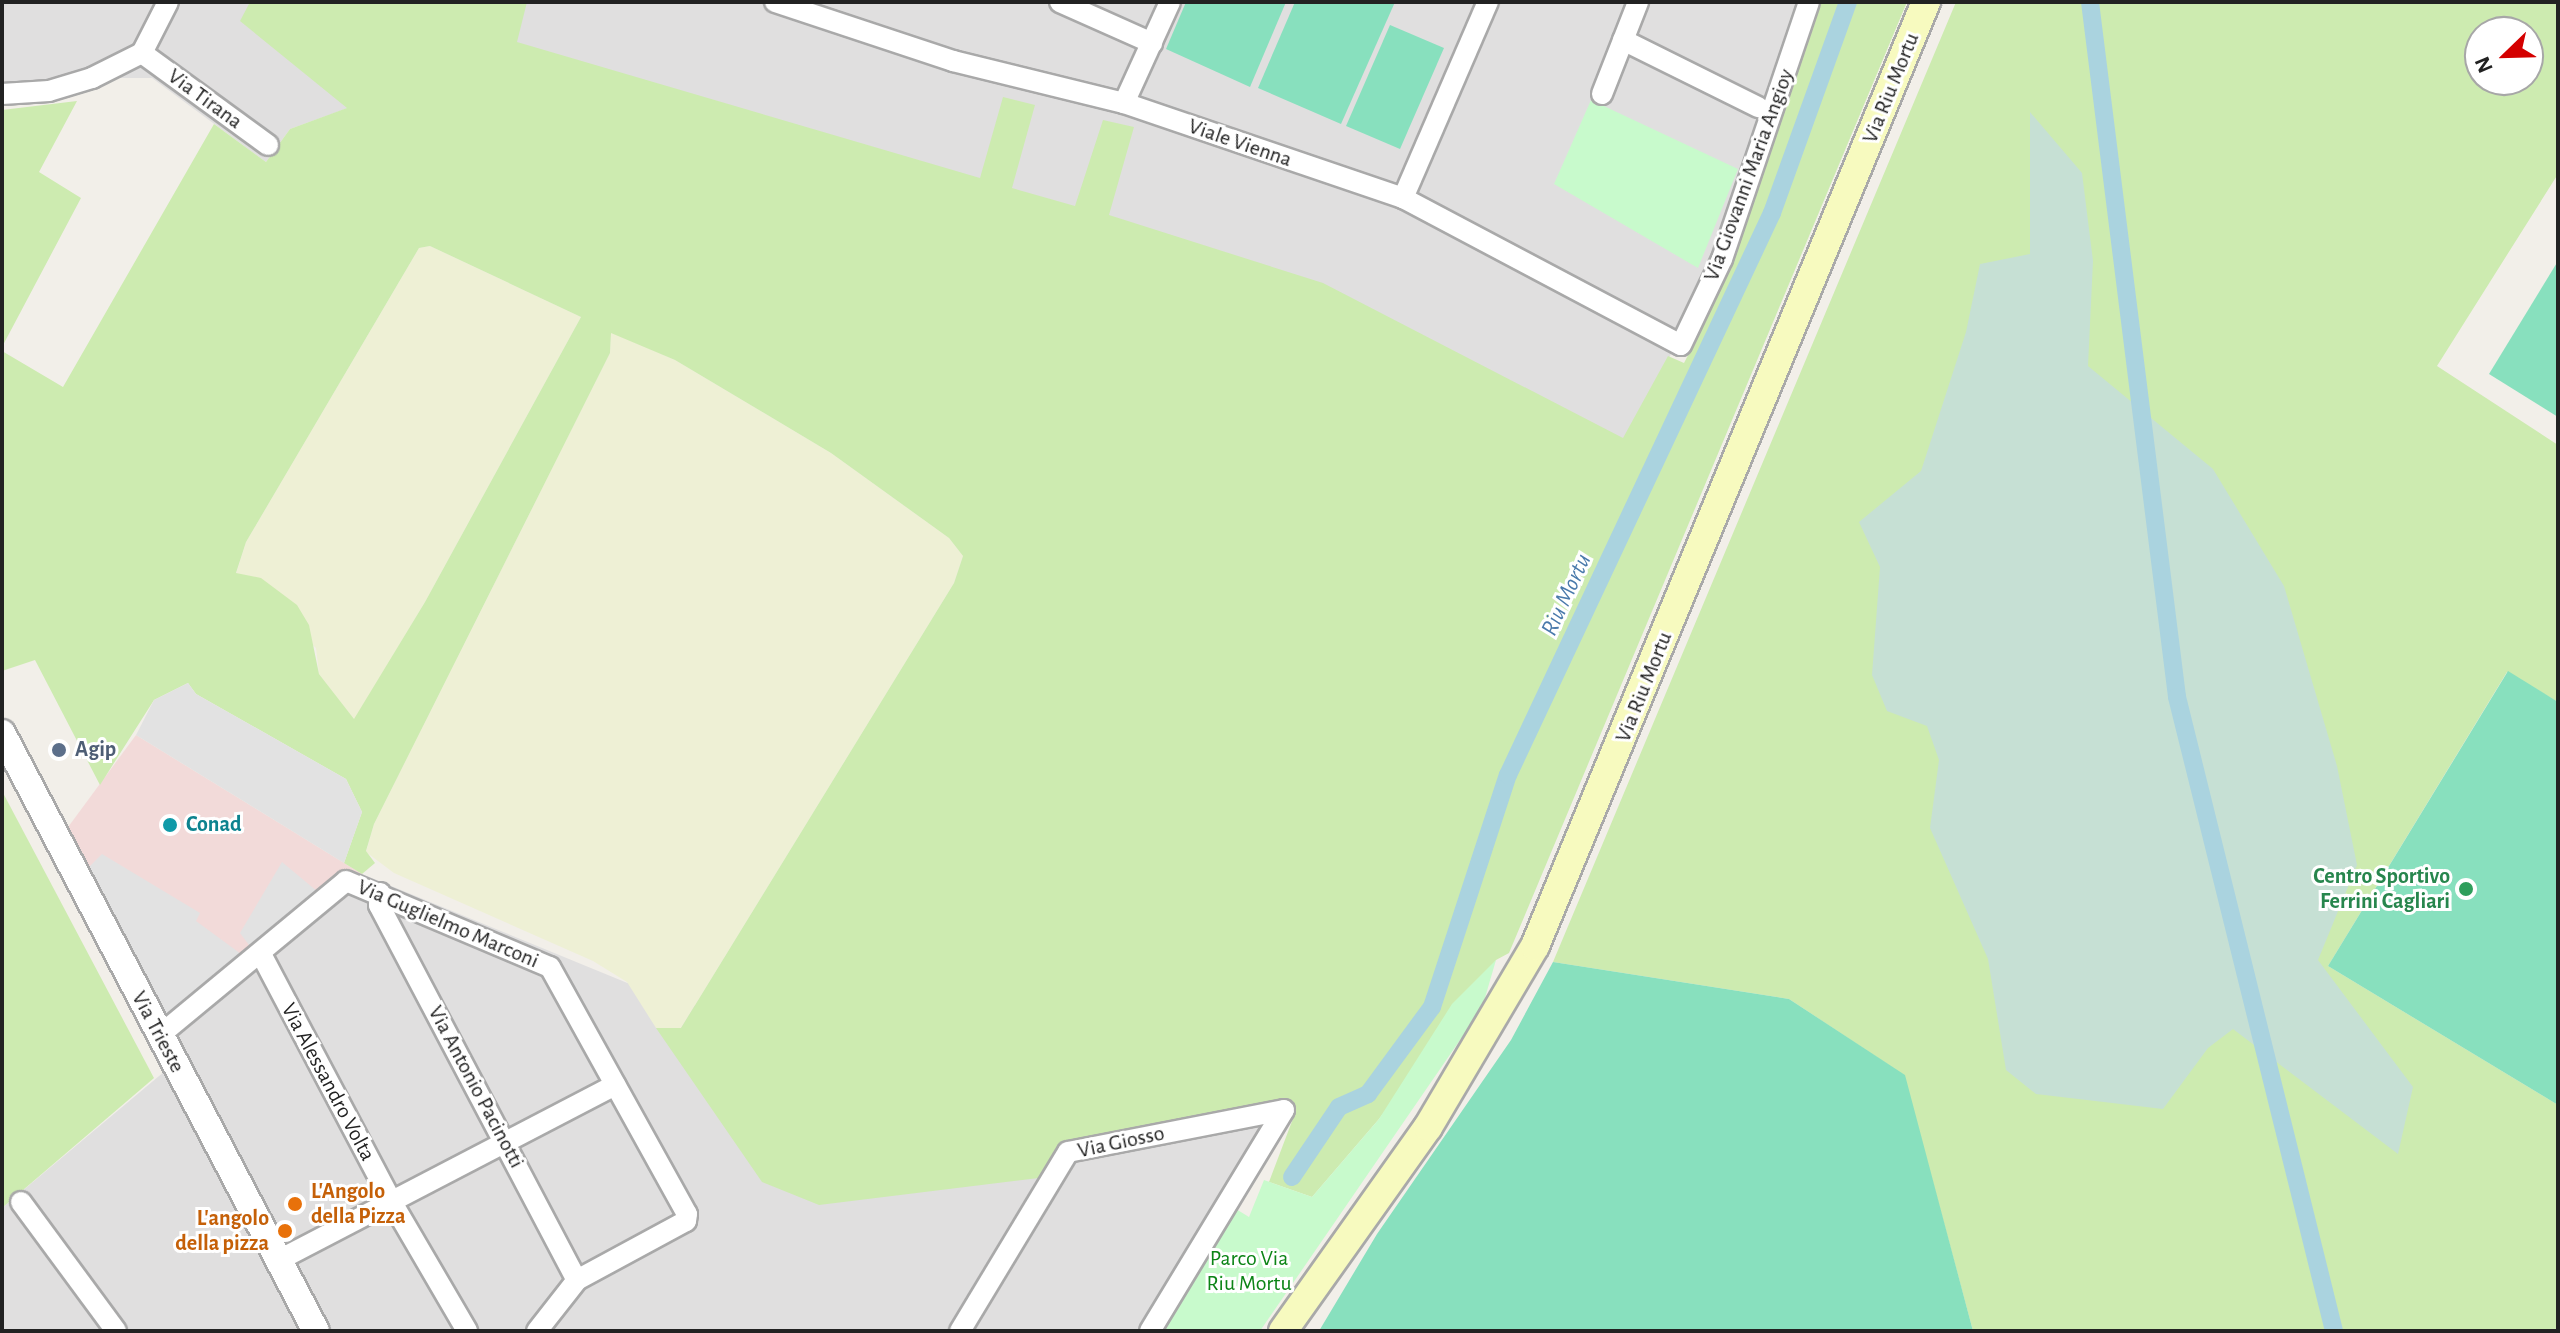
<!DOCTYPE html>
<html>
<head>
<meta charset="utf-8">
<style>
	body { margin:0 }
	#map { position:relative; width:2560px; height:1333px; overflow:hidden; background:#f2efe9; font-family:"Alegreya Sans",sans-serif }
	div>[style] { position:absolute }
	[style*='--x'] { left:calc(var(--x)*1px); top:calc(var(--y)*1px); width:calc(var(--w)*1px); rotate:calc(var(--a)*1deg) }
	.residential>* { inset:0; background:#e0dfdf }
	.commercial>* { inset:0; background:#f2dad9 }
	.farmland>* { inset:0; background:#eef0d5 }
	.grass>* { inset:0; background:#cdebb0 }
	.wetland>* { inset:0; background:#c6e0d4 }
	.park>* { inset:0; background:#c8facc }
	.pitch>* { inset:0; background:#88e0be }
	.parking>* { inset:0; background:#e2e2e2 }
	.canal>* { height:18px; margin:-9px; padding:0 9px; transform-origin:9px; border-radius:9px; background:#aad3df }
	.roads { filter:drop-shadow(2px 0 #a9a9a9) drop-shadow(-2px 0 #a9a9a9) drop-shadow(0 2px #a9a9a9) drop-shadow(0 -2px #a9a9a9) }
	.minor>* { height:20px; margin:-10px; padding:0 10px; transform-origin:10px; border-radius:10px; background:#fff }
	.tertiary>* { height:26px; margin:-13px; padding:0 13px; transform-origin:13px; border-radius:13px; background:#fff }
	.secondary>* { height:28px; margin:-14px; padding:0 14px; transform-origin:14px; border-radius:14px; background:#f7fabf }
	.dots>* { width:22px; height:22px; translate:-50% -50%; box-sizing:border-box; border:4px solid #fff; border-radius:50% }
	span { translate:-50% -50%; white-space:nowrap; text-align:center; line-height:1.15; -webkit-text-stroke:6px #fff; paint-order:stroke }
	.street-label { font-size:22px; color:#222 }
	.service-label { font-size:22px; color:#4e5e75; font-weight:700 }
	.left { translate:0 -50%; text-align:left }
	.culture-label { font-size:22px; color:#0d838f; font-weight:700 }
	.leisure-label { font-size:22px; color:#27864d; font-weight:700 }
	.right { translate:-100% -50%; text-align:right }
	.food-label { font-size:22px; color:#c56008; font-weight:700 }
	.park-label { font-size:22px; color:#0c8416 }
	.water-label { font-size:24px; color:#4a7aab; font-style:italic }
	.frame { position:absolute; inset:0; border:4px solid #222; pointer-events:none }
	.north { position:absolute; left:2464px; top:16px; width:80px; height:80px; box-sizing:border-box; background:#fff; border:2px solid #a7a7a7; border-radius:50%; rotate:247deg; font-size:22px; font-weight:700; line-height:32px; text-align:center; color:#222 }
	.north::after { content:''; display:block; margin:auto; width:28px; height:36px; background:#d40000; clip-path:polygon(50% 0,100% 100%,50% 72%,0 100%) }
</style>
</head>
<body>
<div id="map">
	<div class="residential">
		<div style="clip-path:polygon(2px 2px,273px 2px,348px 108px,290px 129px,266px 162px,152px 78px,92px 78px,2px 106px)"></div>
		<div style="clip-path:polygon(515px 2px,1824px 2px,1718px 258px,1598px 503px,500px 42px)"></div>
		<div style="clip-path:polygon(362px 874px,642px 989px,1061px 1122px,1298px 1085px,1149px 1331px,2px 1331px,2px 1208px,165px 1071px,160px 1035px)"></div>
	</div>
	<div class="commercial">
		<div style="clip-path:polygon(136px 735px,362px 874px,160px 1035px,60px 838px)"></div>
	</div>
	<div class="farmland">
		<div style="clip-path:polygon(430px 246px,581px 317px,425px 602px,354px 720px,319px 674px,316px 648px,236px 574px,246px 542px,419px 248px)"></div>
		<div style="clip-path:polygon(611px 332px,675px 360px,831px 453px,949px 538px,963px 556px,954px 583px,681px 1028px,656px 1028px,627px 982px,593px 961px,394px 873px,366px 852px,374px 824px,610px 353px)"></div>
	</div>
	<div class="grass">
		<div style="clip-path:polygon(evenodd,250px 2px,527px 2px,517px 42px,980px 178px,1003px 97px,1035px 105px,1012px 188px,1075px 206px,1103px 120px,1134px 127px,1109px 215px,1323px 283px,1623px 438px,1668px 356px,1684px 363px,1701px 330px,1768px 161px,1819px 2px,1907px 2px,1509px 953px,1496px 960px,1379px 1119px,1312px 1197px,1269px 1182px,1294px 1116px,1287px 1103px,1272px 1103px,1067px 1144px,1047px 1177px,819px 1205px,762px 1182px,656px 1028px,681px 1028px,954px 583px,963px 556px,949px 538px,831px 453px,675px 360px,611px 333px,610px 353px,374px 824px,366px 851px,375px 863px,362px 874px,344px 863px,362px 812px,346px 779px,196px 694px,188px 683px,154px 700px,100px 785px,35px 660px,2px 671px,2px 351px,63px 387px,214px 124px,266px 162px,290px 129px,347px 108px,240px 21px,250px 2px,430px 246px,581px 317px,425px 602px,354px 719px,319px 674px,309px 625px,297px 605px,261px 578px,236px 573px,246px 542px,419px 248px,430px 246px)"></div>
		<div style="clip-path:polygon(evenodd,1956px 2px,2558px 2px,2558px 174px,2437px 366px,2558px 445px,2558px 702px,2507px 672px,2328px 966px,2558px 1105px,2558px 1331px,1973px 1331px,1904px 1075px,1789px 999px,1553px 962px,1956px 2px,2480px 32px,2528px 32px,2528px 80px,2480px 80px,2480px 32px)"></div>
		<div style="clip-path:polygon(77px 101px,39px 172px,81px 198px,2px 347px,2px 110px)"></div>
		<div style="clip-path:polygon(2px 791px,154px 1078px,2px 1208px)"></div>
	</div>
	<div class="wetland">
		<div style="clip-path:polygon(2030px 112px,2082px 173px,2093px 261px,2088px 366px,2213px 469px,2284px 586px,2337px 766px,2357px 865px,2318px 960px,2413px 1087px,2398px 1154px,2233px 1029px,2208px 1048px,2163px 1109px,2036px 1094px,2006px 1070px,1988px 959px,1930px 828px,1939px 760px,1927px 726px,1887px 711px,1872px 675px,1880px 567px,1859px 522px,1921px 471px,1966px 332px,1980px 264px,2030px 254px)"></div>
	</div>
	<div class="park">
		<div style="clip-path:polygon(1591px 100px,1738px 169px,1698px 268px,1554px 184px)"></div>
		<div style="clip-path:polygon(1496px 960px,1482px 1008px,1260px 1331px,1157px 1331px,1236px 1209px,1249px 1217px,1264px 1180px,1312px 1197px,1379px 1119px,1452px 1004px)"></div>
	</div>
	<div class="pitch">
		<div style="clip-path:polygon(1186px 2px,1286px 2px,1250px 87px,1166px 49px)"></div>
		<div style="clip-path:polygon(1295px 2px,1395px 2px,1341px 124px,1258px 88px)"></div>
		<div style="clip-path:polygon(1390px 25px,1444px 48px,1400px 149px,1346px 126px)"></div>
		<div style="clip-path:polygon(2558px 261px,2558px 417px,2489px 374px)"></div>
		<div style="clip-path:polygon(2508px 671px,2558px 702px,2558px 1105px,2328px 966px)"></div>
		<div style="clip-path:polygon(1553px 962px,1789px 999px,1905px 1075px,1973px 1331px,1319px 1331px,1377px 1234px,1511px 1040px)"></div>
	</div>
	<div class="parking">
		<div style="clip-path:polygon(188px 683px,196px 694px,346px 779px,362px 812px,344px 863px,136px 735px,154px 700px)"></div>
		<div style="clip-path:polygon(102px 854px,200px 913px,196px 921px,241px 954px,166px 1019px,86px 870px)"></div>
		<div style="clip-path:polygon(282px 862px,318px 892px,252px 949px,240px 933px)"></div>
	</div>
	<div class="canal">
		<div style="--x:2090;--y:2;--w:700;--a:82.86"></div>
		<div style="--x:2177;--y:697;--w:653;--a:76.09"></div>
		<div style="--x:1292;--y:1177;--w:84;--a:-56.1"></div>
		<div style="--x:1339;--y:1107;--w:32;--a:-24"></div>
		<div style="--x:1368;--y:1094;--w:108;--a:-53.7"></div>
		<div style="--x:1432;--y:1007;--w:244;--a:-71.9"></div>
		<div style="--x:1508;--y:775;--w:621;--a:-64.84"></div>
		<div style="--x:1772;--y:213;--w:224;--a:-70.2"></div>
	</div>
	<div class="roads">
		<div class="minor">
			<div style="--x:775;--y:2;--w:188;--a:18.3"></div>
			<div style="--x:953;--y:61;--w:176;--a:13.8"></div>
			<div style="--x:1124;--y:103;--w:295;--a:18.8"></div>
			<div style="--x:1403;--y:198;--w:314;--a:27.9"></div>
			<div style="--x:1681;--y:345;--w:95;--a:-64.5"></div>
			<div style="--x:1722;--y:259;--w:271;--a:-71.3"></div>
			<div style="--x:1060;--y:2;--w:101;--a:24"></div>
			<div style="--x:1623;--y:40;--w:151;--a:26.4"></div>
			<div style="--x:142;--y:53;--w:156;--a:36.1"></div>
			<div style="--x:2;--y:94;--w:47;--a:-3.7"></div>
			<div style="--x:49;--y:91;--w:45;--a:-16.8"></div>
			<div style="--x:92;--y:78;--w:56;--a:-26.6"></div>
			<div style="--x:142;--y:53;--w:57;--a:-63"></div>
			<div style="--x:1602;--y:94;--w:99;--a:-68.6"></div>
			<div style="--x:1124;--y:103;--w:111;--a:-65.5"></div>
			<div style="--x:1403;--y:198;--w:214;--a:-66.6"></div>
			<div style="--x:380;--y:893;--w:12;--a:95"></div>
			<div style="--x:379;--y:905;--w:424;--a:62.2"></div>
			<div style="--x:261;--y:954;--w:277;--a:62.2"></div>
			<div style="--x:390;--y:1199;--w:153;--a:59.7"></div>
			<div style="--x:160;--y:1035;--w:241;--a:-39.6"></div>
			<div style="--x:346;--y:881;--w:221;--a:22.9"></div>
			<div style="--x:550;--y:967;--w:282;--a:61"></div>
			<div style="--x:687;--y:1214;--w:7;--a:98"></div>
			<div style="--x:686;--y:1221;--w:124;--a:151.6"></div>
			<div style="--x:577;--y:1280;--w:65;--a:128.1"></div>
			<div style="--x:21;--y:1202;--w:160;--a:53.6"></div>
			<div style="--x:279;--y:1260;--w:379;--a:-27.5"></div>
			<div style="--x:960;--y:1331;--w:209;--a:-58.9"></div>
			<div style="--x:1068;--y:1152;--w:220;--a:-11"></div>
			<div style="--x:1150;--y:1331;--w:258;--a:-58.8"></div>
		</div>
		<div class="tertiary">
			<div style="--x:2;--y:733;--w:675;--a:62.3"></div>
		</div>
		<div class="secondary">
			<div style="--x:1283;--y:1331;--w:250;--a:-54.6"></div>
			<div style="--x:1428;--y:1127;--w:210;--a:-59.4"></div>
			<div style="--x:1535;--y:946;--w:1022;--a:-67.5"></div>
		</div>
	</div>
	<div class="dots">
		<div style="left:59px;top:750px;background:#5c6f8a"></div>
		<div style="left:170px;top:825px;background:#0f9aa8"></div>
		<div style="left:2466px;top:889px;background:#2e9e5b"></div>
		<div style="left:295px;top:1204px;background:#e8710a"></div>
		<div style="left:285px;top:1231px;background:#e8710a"></div>
	</div>
	<div class="street-label">
		<span style="left:1891px;top:88px;rotate:-68deg">Via Riu Mortu</span>
		<span style="left:205px;top:99px;rotate:36deg">Via Tirana</span>
		<span style="left:1240px;top:143px;rotate:19deg">Viale Vienna</span>
		<span style="left:1749px;top:175px;rotate:-70deg">Via Giovanni Maria Angioy</span>
		<span style="left:1644px;top:687px;rotate:-68deg">Via Riu Mortu</span>
		<span style="left:448px;top:924px;rotate:23deg">Via Guglielmo Marconi</span>
		<span style="left:158px;top:1032px;rotate:62deg">Via Trieste</span>
		<span style="left:328px;top:1082px;rotate:62deg">Via Alessandro Volta</span>
		<span style="left:476px;top:1087px;rotate:62deg">Via Antonio Pacinotti</span>
		<span style="left:1121px;top:1142px;rotate:-12deg">Via Giosso</span>
	</div>
	<div class="service-label">
		<span class="left" style="left:75px;top:750px">Agip</span>
	</div>
	<div class="culture-label">
		<span class="left" style="left:186px;top:825px">Conad</span>
	</div>
	<div class="leisure-label">
		<span class="right" style="left:2450px;top:889px">Centro Sportivo<br>Ferrini Cagliari</span>
	</div>
	<div class="food-label">
		<span class="left" style="left:311px;top:1204px">L'Angolo<br>della Pizza</span>
		<span class="right" style="left:269px;top:1231px">L'angolo<br>della pizza</span>
	</div>
	<div class="park-label">
		<span style="left:1249px;top:1271px">Parco Via<br>Riu Mortu</span>
	</div>
	<div class="water-label">
		<span style="left:1567px;top:595px;rotate:-65deg">Riu Mortu</span>
	</div>
	<div class="frame"></div>
	<div class="north">N</div>
</div>
</body>
</html>
